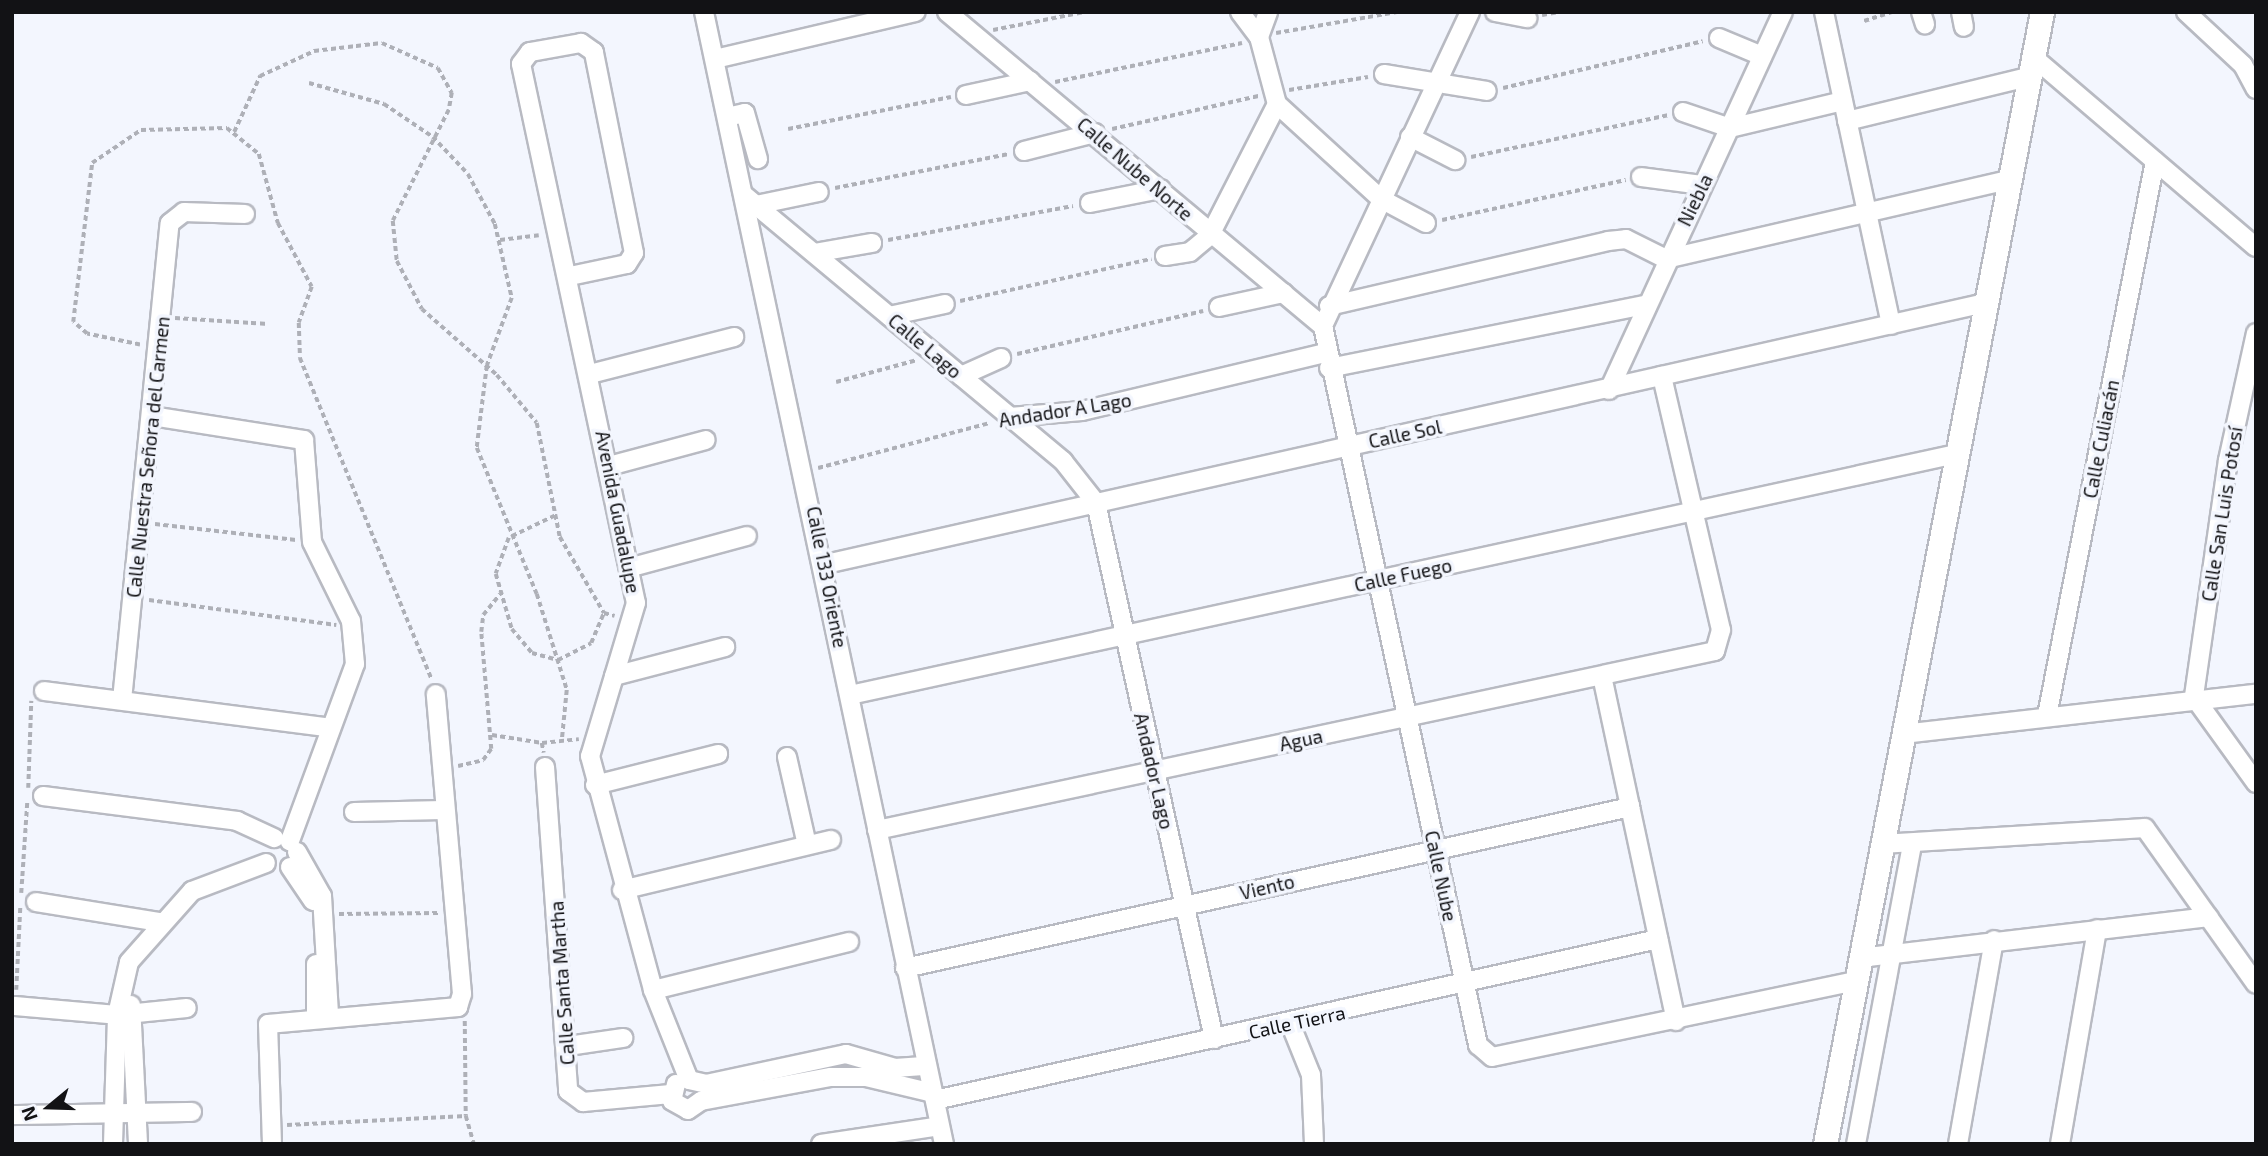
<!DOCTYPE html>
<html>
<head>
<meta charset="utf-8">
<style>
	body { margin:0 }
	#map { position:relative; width:2268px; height:1156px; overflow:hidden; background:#f3f6fe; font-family:"Exo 2",sans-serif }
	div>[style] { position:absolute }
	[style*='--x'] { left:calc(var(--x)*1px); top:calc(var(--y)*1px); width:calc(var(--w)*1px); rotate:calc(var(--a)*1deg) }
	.path>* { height:3.5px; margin-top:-1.75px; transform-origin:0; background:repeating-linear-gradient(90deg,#aeb0b7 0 5px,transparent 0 8.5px) }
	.roads { filter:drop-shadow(2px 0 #b8bac2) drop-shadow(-2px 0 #b8bac2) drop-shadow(0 2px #b8bac2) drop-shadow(0 -2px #b8bac2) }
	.minor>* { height:18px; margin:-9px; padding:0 9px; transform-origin:9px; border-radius:9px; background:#fff }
	.major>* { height:23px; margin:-11.5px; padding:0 11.5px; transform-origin:11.5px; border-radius:11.5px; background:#fff }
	span { translate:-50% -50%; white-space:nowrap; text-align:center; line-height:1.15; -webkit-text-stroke:7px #f3f6fe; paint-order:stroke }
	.street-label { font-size:19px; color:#121215 }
	.frame { position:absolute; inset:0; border:14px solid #121215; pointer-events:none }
	.north { position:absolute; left:14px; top:1072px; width:70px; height:70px; -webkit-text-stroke:5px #f3f6fe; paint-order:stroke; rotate:251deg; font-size:19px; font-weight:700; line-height:28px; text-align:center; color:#121215 }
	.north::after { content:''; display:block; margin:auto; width:24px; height:32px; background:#121215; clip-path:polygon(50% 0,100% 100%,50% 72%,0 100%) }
</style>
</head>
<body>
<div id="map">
	<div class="path">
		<div style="--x:1542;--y:15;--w:17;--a:-10"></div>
		<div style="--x:1864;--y:21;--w:29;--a:-18"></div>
		<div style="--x:993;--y:30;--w:93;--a:-11.2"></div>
		<div style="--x:1276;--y:33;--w:124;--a:-9.8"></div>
		<div style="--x:1055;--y:82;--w:191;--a:-11.8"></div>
		<div style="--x:309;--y:83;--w:78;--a:15.6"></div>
		<div style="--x:384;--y:104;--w:59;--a:34"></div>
		<div style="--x:433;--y:137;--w:51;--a:46.6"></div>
		<div style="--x:468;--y:174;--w:57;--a:61.6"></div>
		<div style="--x:495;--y:224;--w:76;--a:77.1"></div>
		<div style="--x:512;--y:298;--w:72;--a:110.2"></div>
		<div style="--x:487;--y:366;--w:83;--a:97"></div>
		<div style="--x:477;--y:448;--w:158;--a:67.7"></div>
		<div style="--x:537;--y:594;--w:101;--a:72.6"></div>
		<div style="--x:567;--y:690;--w:51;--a:95.6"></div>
		<div style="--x:1503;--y:88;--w:205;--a:-13.2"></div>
		<div style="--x:1289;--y:90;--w:80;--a:-9.3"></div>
		<div style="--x:788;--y:129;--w:166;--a:-11.1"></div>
		<div style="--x:1112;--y:129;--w:150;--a:-12.7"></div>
		<div style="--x:234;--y:132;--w:62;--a:-65.1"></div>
		<div style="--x:260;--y:76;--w:60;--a:-24.8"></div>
		<div style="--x:314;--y:51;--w:68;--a:-6.7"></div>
		<div style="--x:382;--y:43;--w:61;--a:24.1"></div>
		<div style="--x:438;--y:68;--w:29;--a:61"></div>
		<div style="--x:452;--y:93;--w:17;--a:100"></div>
		<div style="--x:449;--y:110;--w:124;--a:116.8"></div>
		<div style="--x:393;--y:221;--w:40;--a:84.3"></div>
		<div style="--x:397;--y:261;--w:54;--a:62.5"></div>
		<div style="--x:422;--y:309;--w:100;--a:41.3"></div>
		<div style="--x:497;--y:375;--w:62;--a:50.2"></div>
		<div style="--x:537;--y:423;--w:116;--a:78.6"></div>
		<div style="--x:560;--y:537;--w:88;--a:59.9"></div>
		<div style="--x:604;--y:613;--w:11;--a:15"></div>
		<div style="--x:1471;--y:157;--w:201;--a:-12"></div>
		<div style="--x:835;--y:188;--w:177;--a:-11.1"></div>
		<div style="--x:1442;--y:220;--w:188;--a:-12.3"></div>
		<div style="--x:500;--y:240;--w:39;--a:-7"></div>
		<div style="--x:888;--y:240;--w:188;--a:-10.4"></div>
		<div style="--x:960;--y:301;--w:196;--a:-12.4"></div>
		<div style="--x:175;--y:318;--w:93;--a:3.7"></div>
		<div style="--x:140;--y:345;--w:54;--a:-168.3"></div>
		<div style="--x:87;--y:334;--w:18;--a:-139"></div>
		<div style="--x:73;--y:322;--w:160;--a:-83.2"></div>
		<div style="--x:92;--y:163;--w:59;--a:-34"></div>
		<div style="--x:141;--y:130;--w:86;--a:-1.3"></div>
		<div style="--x:227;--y:128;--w:41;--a:39.1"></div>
		<div style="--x:259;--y:154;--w:72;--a:74.6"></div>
		<div style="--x:278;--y:223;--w:72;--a:62"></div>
		<div style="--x:312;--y:287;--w:38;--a:110"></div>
		<div style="--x:299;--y:323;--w:35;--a:88"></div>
		<div style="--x:300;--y:358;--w:346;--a:67.7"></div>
		<div style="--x:1017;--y:354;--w:191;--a:-13"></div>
		<div style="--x:836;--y:382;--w:84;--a:-15.2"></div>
		<div style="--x:818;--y:468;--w:177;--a:-14.7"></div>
		<div style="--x:555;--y:516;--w:51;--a:154.4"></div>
		<div style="--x:509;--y:538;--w:38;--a:110"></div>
		<div style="--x:496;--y:574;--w:57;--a:73.8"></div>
		<div style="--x:512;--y:629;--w:31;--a:50"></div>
		<div style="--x:532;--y:653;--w:27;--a:15"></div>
		<div style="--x:558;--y:660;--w:37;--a:-27"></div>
		<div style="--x:591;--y:643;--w:33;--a:-67"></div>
		<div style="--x:155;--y:524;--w:142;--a:6.5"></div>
		<div style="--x:149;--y:600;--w:189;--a:7.6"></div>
		<div style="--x:492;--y:735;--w:51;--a:9.1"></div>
		<div style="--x:542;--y:743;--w:10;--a:79"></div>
		<div style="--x:542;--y:743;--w:37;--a:-6"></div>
		<div style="--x:458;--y:766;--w:26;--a:-13"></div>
		<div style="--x:483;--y:760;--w:14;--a:-54"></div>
		<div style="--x:491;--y:749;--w:117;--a:-94.9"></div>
		<div style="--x:481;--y:632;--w:17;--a:-83"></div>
		<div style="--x:483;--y:615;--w:27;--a:-51"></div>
		<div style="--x:28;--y:788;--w:87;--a:-88"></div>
		<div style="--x:21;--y:893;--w:91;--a:-86.2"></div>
		<div style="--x:339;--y:914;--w:100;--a:-0.6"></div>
		<div style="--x:16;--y:990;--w:83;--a:-87.2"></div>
		<div style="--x:465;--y:1021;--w:95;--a:89.4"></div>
		<div style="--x:466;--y:1116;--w:29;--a:74"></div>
		<div style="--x:287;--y:1125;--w:179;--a:-2.9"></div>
	</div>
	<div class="roads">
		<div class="minor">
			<div style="--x:704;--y:12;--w:1157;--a:78.03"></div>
			<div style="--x:947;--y:12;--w:490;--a:39.9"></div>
			<div style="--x:1240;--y:12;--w:31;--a:53"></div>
			<div style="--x:1259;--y:37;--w:69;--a:75"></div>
			<div style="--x:1470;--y:12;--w:347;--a:115.1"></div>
			<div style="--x:1323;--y:326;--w:736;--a:77.83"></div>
			<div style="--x:1478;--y:1045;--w:18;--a:41"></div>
			<div style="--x:1492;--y:1057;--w:372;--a:-11.8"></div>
			<div style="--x:1495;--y:12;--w:33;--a:11"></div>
			<div style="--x:1824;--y:12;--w:320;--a:77.9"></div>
			<div style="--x:1921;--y:12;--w:13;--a:72"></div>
			<div style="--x:1961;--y:12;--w:15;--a:79"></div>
			<div style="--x:2186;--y:12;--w:78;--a:42.9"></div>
			<div style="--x:2243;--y:65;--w:27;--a:62"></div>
			<div style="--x:1259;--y:37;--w:27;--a:-70"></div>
			<div style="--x:1719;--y:38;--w:47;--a:22.7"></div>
			<div style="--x:2032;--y:56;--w:294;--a:40.5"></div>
			<div style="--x:715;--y:59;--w:206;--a:-13.2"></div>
			<div style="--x:1384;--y:74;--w:104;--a:9.4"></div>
			<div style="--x:966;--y:95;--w:66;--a:-12.2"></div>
			<div style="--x:1277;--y:104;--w:141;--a:42.4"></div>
			<div style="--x:1381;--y:199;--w:51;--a:28.1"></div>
			<div style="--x:1683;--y:112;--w:50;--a:18.8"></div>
			<div style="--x:1730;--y:128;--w:116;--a:-13.4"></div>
			<div style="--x:727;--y:117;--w:18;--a:-13"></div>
			<div style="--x:745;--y:113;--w:48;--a:74.2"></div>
			<div style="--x:1847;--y:121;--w:186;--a:-13.7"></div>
			<div style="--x:1410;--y:137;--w:51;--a:27.1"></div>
			<div style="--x:1024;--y:151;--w:73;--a:-14.2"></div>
			<div style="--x:1641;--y:177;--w:62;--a:7.5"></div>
			<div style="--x:745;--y:196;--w:414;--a:39.8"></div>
			<div style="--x:1063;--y:461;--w:53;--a:51.8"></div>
			<div style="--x:1096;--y:503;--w:549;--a:77.58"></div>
			<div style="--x:1090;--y:203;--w:72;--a:-11.2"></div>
			<div style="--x:756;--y:205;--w:64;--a:-11.7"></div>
			<div style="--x:814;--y:253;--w:59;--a:-9.8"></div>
			<div style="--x:1165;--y:256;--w:25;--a:-9"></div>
			<div style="--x:1190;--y:252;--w:26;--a:-40"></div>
			<div style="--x:1210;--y:235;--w:147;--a:-62.9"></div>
			<div style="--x:570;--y:276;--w:58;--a:-11.9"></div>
			<div style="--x:627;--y:264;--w:13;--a:-58"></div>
			<div style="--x:634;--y:253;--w:205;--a:-101.3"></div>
			<div style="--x:594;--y:52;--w:16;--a:-145"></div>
			<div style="--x:581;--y:43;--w:52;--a:170"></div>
			<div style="--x:530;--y:52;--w:15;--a:127"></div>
			<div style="--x:521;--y:64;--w:551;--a:77.96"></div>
			<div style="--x:636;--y:603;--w:160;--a:106.7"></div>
			<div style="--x:590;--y:756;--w:242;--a:74.9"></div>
			<div style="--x:653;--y:990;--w:97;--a:68.2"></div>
			<div style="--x:1329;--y:306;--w:286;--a:-13.1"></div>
			<div style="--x:1608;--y:241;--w:18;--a:-6"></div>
			<div style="--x:1626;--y:239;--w:45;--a:26.6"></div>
			<div style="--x:1666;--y:259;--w:351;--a:-13"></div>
			<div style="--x:1219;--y:307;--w:66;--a:-12.3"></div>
			<div style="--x:889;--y:316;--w:57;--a:-12.1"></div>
			<div style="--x:2256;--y:333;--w:130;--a:102.4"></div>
			<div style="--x:2228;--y:460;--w:239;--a:98.2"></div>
			<div style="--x:2194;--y:697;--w:106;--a:54.2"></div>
			<div style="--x:1329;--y:368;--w:321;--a:-11.3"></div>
			<div style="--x:590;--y:374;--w:149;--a:-14.4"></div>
			<div style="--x:961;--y:376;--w:44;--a:-24.2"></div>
			<div style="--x:1609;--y:390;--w:416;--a:-65.3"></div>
			<div style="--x:152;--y:416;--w:154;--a:9"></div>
			<div style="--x:304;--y:440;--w:102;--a:85.5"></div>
			<div style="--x:312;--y:542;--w:88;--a:63.7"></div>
			<div style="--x:351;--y:621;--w:43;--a:84.7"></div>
			<div style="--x:355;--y:664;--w:189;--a:110.2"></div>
			<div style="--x:1010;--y:417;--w:72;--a:-4.8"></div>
			<div style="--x:1082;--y:411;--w:251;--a:-13.4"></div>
			<div style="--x:609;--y:466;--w:100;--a:-15"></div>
			<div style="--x:826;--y:564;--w:1188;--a:-12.69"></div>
			<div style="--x:632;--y:567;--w:119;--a:-15.1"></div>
			<div style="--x:614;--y:676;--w:115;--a:-14.6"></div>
			<div style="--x:1602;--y:676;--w:353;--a:77.9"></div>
			<div style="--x:44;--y:691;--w:289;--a:7.3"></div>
			<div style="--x:850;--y:695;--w:1132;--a:-12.29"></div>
			<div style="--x:122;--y:700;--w:479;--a:-84.3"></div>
			<div style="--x:170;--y:223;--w:18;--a:-38"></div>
			<div style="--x:184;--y:212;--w:61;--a:1.9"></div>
			<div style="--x:2047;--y:716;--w:565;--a:-78.99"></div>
			<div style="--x:1903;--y:734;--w:355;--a:-6.5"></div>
			<div style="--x:787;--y:757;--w:90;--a:77.2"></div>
			<div style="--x:545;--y:767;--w:325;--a:85.9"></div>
			<div style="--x:568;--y:1091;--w:19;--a:36"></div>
			<div style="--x:583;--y:1102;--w:88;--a:-5.2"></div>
			<div style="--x:595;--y:785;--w:127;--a:-14.1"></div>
			<div style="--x:43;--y:796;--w:196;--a:7.3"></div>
			<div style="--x:237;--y:821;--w:41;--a:24.7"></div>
			<div style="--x:354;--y:812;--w:89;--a:-1.3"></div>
			<div style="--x:877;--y:830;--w:857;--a:-12.06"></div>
			<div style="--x:1715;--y:651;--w:22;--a:-74"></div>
			<div style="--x:1721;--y:630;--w:261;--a:-103.1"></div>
			<div style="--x:1882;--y:844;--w:263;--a:-3.5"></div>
			<div style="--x:2145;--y:828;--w:191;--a:54.6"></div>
			<div style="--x:297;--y:852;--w:51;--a:60.4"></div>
			<div style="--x:322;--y:896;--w:119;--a:86.6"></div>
			<div style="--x:290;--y:867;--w:41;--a:55.9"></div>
			<div style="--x:622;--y:890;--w:215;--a:-13.5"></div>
			<div style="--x:36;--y:902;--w:126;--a:9.2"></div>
			<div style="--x:1860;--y:958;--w:351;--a:-6.7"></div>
			<div style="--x:316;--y:964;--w:52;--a:90"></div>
			<div style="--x:905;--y:968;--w:743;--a:-12.52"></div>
			<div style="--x:653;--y:990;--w:202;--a:-13.8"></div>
			<div style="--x:131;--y:1005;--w:139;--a:87.1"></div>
			<div style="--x:15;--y:1006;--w:102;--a:5"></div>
			<div style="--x:117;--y:1015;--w:70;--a:-5.7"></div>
			<div style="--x:1290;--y:1023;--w:56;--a:68"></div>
			<div style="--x:1311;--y:1075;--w:69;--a:87.5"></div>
			<div style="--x:568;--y:1046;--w:56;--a:-8.3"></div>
			<div style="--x:689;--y:1080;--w:17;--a:13"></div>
			<div style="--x:706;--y:1084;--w:143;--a:-12.1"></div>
			<div style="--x:846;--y:1054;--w:51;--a:15.9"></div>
			<div style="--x:895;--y:1068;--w:32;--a:-4"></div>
			<div style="--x:676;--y:1084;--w:17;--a:103"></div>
			<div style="--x:672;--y:1101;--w:18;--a:29"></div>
			<div style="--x:688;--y:1110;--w:16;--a:-35"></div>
			<div style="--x:701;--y:1101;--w:132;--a:-10.5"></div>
			<div style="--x:831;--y:1077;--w:35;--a:0"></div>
			<div style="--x:866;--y:1077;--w:69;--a:13.4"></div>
			<div style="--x:935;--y:1100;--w:741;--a:-12.55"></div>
			<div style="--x:12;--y:1115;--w:180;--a:-1"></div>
			<div style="--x:113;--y:1144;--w:129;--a:-88.2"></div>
			<div style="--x:117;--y:1015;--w:54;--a:-77.2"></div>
			<div style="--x:129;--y:962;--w:95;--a:-48.4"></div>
			<div style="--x:192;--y:891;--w:79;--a:-20.7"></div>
			<div style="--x:272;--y:1144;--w:120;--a:-91.9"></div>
			<div style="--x:268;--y:1024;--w:191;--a:-5.1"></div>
			<div style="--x:458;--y:1007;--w:14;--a:-73"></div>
			<div style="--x:462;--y:994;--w:301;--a:-95"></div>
			<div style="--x:821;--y:1144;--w:120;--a:-8.6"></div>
			<div style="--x:1856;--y:1144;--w:304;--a:-79.4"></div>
			<div style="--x:1958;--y:1144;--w:207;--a:-80"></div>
			<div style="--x:2060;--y:1144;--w:218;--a:-80.2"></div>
		</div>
		<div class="major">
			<div style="--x:1825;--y:1144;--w:1153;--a:-79.15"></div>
		</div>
	</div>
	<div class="street-label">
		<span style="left:1135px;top:169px;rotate:41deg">Calle Nube Norte</span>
		<span style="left:1695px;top:200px;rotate:-64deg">Niebla</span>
		<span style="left:925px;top:346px;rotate:40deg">Calle Lago</span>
		<span style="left:1065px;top:410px;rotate:-9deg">Andador A Lago</span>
		<span style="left:1405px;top:434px;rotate:-12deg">Calle Sol</span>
		<span style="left:2101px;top:439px;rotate:-79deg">Calle Culiacán</span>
		<span style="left:148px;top:457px;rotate:-84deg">Calle Nuestra Señora del Carmen</span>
		<span style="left:618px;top:512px;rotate:79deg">Avenida Guadalupe</span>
		<span style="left:2222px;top:514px;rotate:-81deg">Calle San Luis Potosí</span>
		<span style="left:1403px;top:575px;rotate:-12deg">Calle Fuego</span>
		<span style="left:827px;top:577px;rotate:79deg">Calle 133 Oriente</span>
		<span style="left:1301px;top:740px;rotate:-12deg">Agua</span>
		<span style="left:1154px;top:771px;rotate:77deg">Andador Lago</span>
		<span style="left:1441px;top:876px;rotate:78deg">Calle Nube</span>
		<span style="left:1267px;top:887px;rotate:-13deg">Viento</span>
		<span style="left:562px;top:983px;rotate:-94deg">Calle Santa Martha</span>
		<span style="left:1297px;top:1022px;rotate:-12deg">Calle Tierra</span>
	</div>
	<div class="frame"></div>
	<div class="north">N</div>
</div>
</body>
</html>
